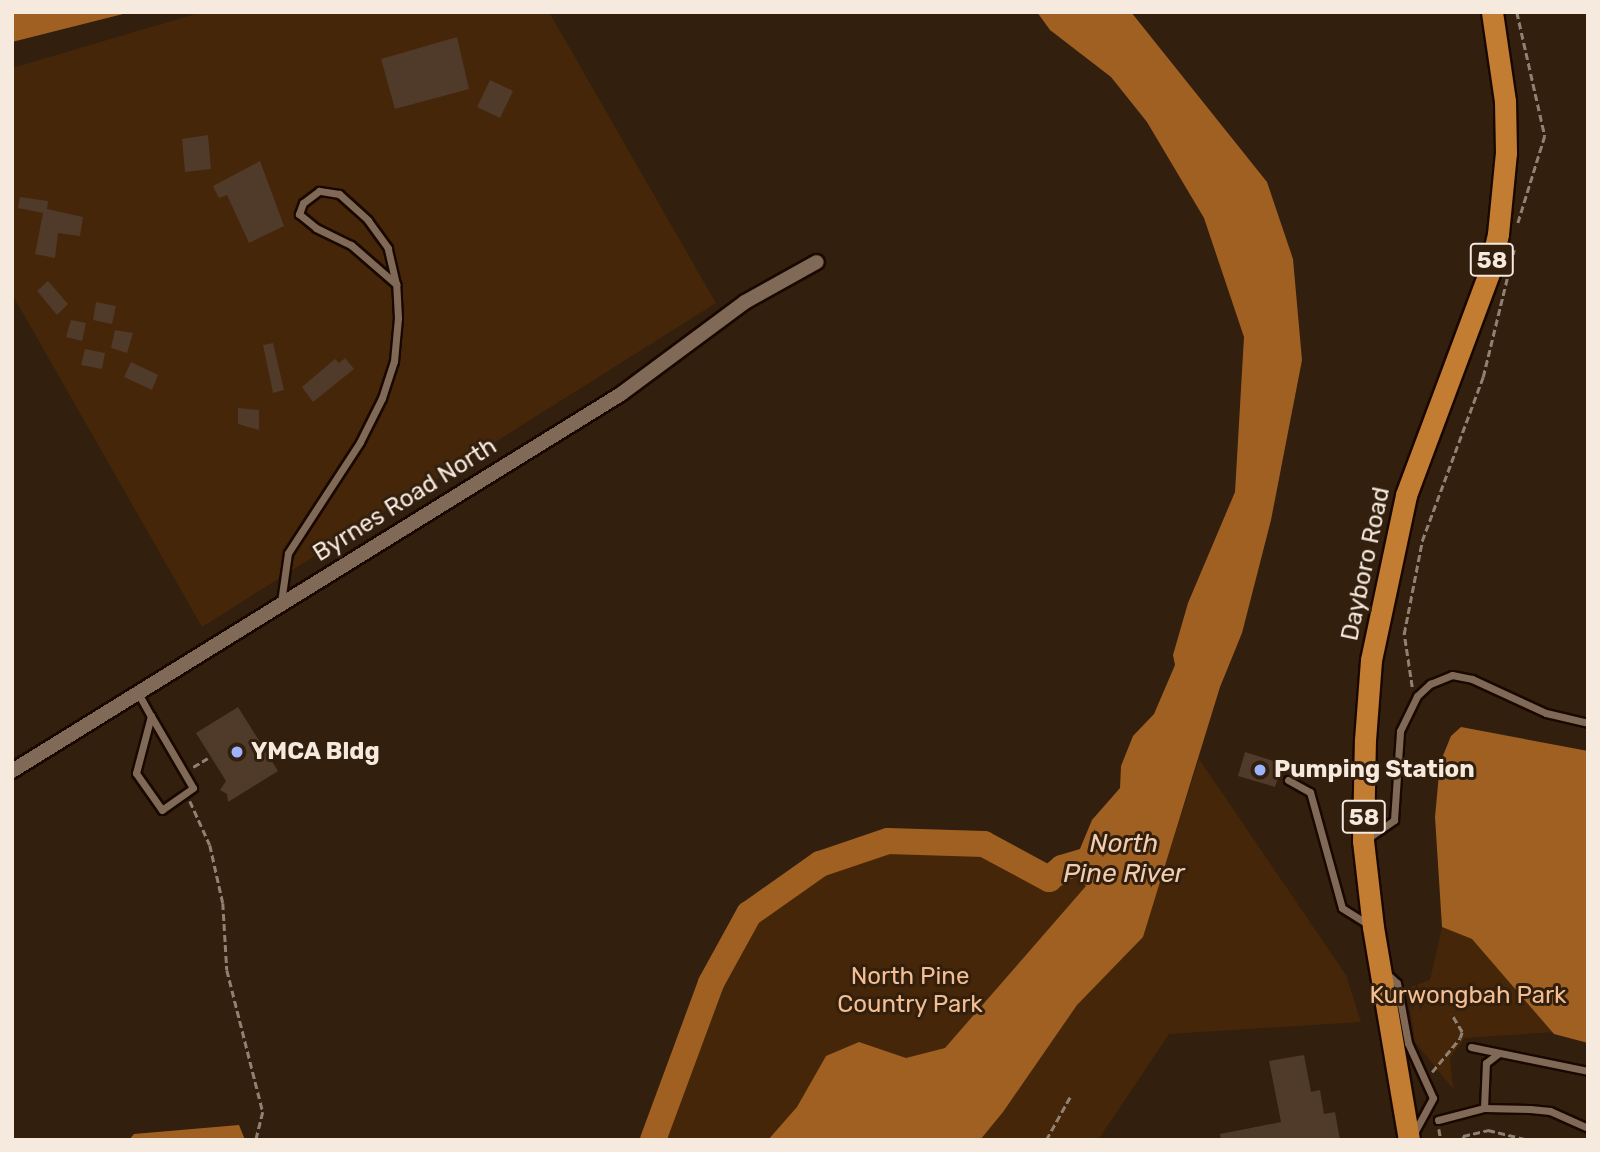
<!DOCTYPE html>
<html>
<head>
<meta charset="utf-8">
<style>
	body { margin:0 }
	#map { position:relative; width:1600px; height:1152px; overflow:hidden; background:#321f0e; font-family:Rubik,sans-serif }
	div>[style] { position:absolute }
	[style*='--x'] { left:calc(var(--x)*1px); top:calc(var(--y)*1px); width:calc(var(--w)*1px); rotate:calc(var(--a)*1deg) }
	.green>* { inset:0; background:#452609 }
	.water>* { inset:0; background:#a06022 }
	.river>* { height:26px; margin:-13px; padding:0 13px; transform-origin:13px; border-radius:13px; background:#a06022 }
	.building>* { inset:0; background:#503a29 }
	.path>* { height:2.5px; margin-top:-1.25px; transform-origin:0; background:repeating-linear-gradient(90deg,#918173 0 7px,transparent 0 10.5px) }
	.roads { filter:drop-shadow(2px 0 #190800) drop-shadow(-2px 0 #190800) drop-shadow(0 2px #190800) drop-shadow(0 -2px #190800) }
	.lane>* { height:7px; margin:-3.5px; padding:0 3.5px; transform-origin:3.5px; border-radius:3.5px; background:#806956 }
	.street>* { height:14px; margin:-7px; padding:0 7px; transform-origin:7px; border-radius:7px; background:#806956 }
	.primary>* { height:21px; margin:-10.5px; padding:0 10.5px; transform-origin:10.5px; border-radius:10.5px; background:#c37d33 }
	.dots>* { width:19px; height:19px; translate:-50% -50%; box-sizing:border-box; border:4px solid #321f0e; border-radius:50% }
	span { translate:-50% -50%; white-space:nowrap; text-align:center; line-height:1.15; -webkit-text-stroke:6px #321f0e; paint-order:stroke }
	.shield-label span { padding:2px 5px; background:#321f0e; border:2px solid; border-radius:5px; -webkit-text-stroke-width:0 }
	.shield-label { font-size:23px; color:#f6e9de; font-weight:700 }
	.street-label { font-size:24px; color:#f6e9de }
	.poi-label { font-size:24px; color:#f6e9de; font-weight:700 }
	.left { translate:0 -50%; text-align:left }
	.park-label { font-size:24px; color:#f4be92 }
	.water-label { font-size:26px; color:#f2cdb0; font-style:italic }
	.frame { position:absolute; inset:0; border:14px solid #f6e9de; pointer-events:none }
</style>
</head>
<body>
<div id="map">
	<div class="green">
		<div style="clip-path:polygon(202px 12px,549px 12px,716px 303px,202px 627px,12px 294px,12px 68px)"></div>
		<div style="clip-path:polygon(1199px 759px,1346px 975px,1361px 1022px,1169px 1034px,1098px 1140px,653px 1140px,711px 983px,749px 914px,820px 864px,888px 841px,984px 844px,1049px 879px,1074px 864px,1142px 936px)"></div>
		<div style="clip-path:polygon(1442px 927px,1472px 939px,1554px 1032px,1465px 1038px,1450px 1058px,1453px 1089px,1415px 1042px,1407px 988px,1430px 980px)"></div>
	</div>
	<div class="water">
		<div style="clip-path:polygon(12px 12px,131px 12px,12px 42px)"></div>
		<div style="clip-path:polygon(1037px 12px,1131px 12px,1267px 182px,1293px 259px,1302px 360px,1271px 520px,1242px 633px,1220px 687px,1143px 937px,1077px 1005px,1003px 1112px,980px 1140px,768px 1140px,797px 1107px,826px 1056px,859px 1042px,906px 1058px,945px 1048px,1086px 886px,1075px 870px,1062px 868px,1077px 856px,1092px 820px,1120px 788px,1121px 766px,1133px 736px,1154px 714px,1175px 665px,1173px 655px,1188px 603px,1235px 492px,1244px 337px,1204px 218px,1147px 122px,1111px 77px,1050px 30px)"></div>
		<div style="clip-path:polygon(1461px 727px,1588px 751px,1588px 1043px,1554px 1034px,1472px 939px,1442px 927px,1435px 817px,1440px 763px,1451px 736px)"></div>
		<div style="clip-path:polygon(239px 1125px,245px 1140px,129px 1140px,134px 1134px)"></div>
	</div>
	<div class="river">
		<div style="--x:653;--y:1140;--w:167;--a:-69.7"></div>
		<div style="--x:711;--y:983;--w:79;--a:-61.2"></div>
		<div style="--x:749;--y:914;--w:87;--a:-35.2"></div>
		<div style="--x:820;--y:864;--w:72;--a:-18.7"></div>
		<div style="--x:888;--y:841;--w:96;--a:1.8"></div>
		<div style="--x:984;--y:844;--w:74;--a:28.3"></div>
		<div style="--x:1049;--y:879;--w:17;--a:-40"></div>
		<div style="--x:1062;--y:868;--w:34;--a:-17"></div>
	</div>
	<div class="building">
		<div style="clip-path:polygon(457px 37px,469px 89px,395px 109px,381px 59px)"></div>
		<div style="clip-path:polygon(490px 80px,513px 91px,500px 118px,477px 107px)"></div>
		<div style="clip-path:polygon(208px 135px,211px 169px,185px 172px,182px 139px)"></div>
		<div style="clip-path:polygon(260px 161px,284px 226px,249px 243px,227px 195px,219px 198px,213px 186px)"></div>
		<div style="clip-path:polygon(20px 197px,48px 201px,47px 209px,83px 217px,80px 236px,58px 233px,55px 258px,35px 254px,43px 213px,18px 208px)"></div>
		<div style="clip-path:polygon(48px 281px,68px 304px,57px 315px,37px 291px)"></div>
		<div style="clip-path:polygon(96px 302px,116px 306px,112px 324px,93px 320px)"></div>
		<div style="clip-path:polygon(71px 320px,86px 323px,82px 341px,66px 337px)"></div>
		<div style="clip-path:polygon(115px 330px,133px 333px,127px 353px,111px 348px)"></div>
		<div style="clip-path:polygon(273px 343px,284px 390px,273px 393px,263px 345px)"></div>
		<div style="clip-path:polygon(85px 349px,105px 353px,102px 369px,81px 365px)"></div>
		<div style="clip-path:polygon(345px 358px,354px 369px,313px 402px,302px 387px,335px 359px,339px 363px)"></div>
		<div style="clip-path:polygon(131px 362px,158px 375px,152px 390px,124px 377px)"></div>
		<div style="clip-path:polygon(238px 408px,259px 410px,259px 430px,238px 424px)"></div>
		<div style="clip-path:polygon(238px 707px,278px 771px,228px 802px,227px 794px,220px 790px,226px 781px,196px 733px)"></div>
		<div style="clip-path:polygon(1245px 752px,1283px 764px,1275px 787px,1238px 776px)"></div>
		<div style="clip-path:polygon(1304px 1055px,1311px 1092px,1320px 1090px,1324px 1114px,1335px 1112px,1340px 1140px,1221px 1140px,1220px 1134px,1281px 1122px,1269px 1061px)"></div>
	</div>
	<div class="path">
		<div style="--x:1517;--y:12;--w:127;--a:77.3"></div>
		<div style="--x:1545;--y:136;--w:91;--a:107.2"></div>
		<div style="--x:1412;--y:687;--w:54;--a:-98.6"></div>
		<div style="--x:1404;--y:634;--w:95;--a:-79"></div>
		<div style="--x:1422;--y:541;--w:175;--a:-69.6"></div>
		<div style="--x:1483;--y:377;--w:131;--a:-76.3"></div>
		<div style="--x:193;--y:767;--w:17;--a:-31"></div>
		<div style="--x:190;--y:801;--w:48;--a:65.6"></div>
		<div style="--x:210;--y:845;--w:59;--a:77.4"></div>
		<div style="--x:223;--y:903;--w:67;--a:86.6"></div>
		<div style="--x:227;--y:970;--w:146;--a:75.8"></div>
		<div style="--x:263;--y:1112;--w:29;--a:104"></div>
		<div style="--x:1432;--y:1072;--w:44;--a:-50.5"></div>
		<div style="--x:1460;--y:1038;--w:6;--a:-72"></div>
		<div style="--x:1462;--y:1032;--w:21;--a:-121"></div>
		<div style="--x:1439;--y:1129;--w:11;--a:80"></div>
		<div style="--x:1046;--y:1140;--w:49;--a:-60.8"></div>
		<div style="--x:1464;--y:1140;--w:4;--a:-104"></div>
		<div style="--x:1463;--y:1136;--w:26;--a:-13"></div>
		<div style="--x:1488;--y:1130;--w:42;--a:13.7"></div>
	</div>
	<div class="roads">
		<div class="lane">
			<div style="--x:281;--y:602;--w:49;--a:-81.9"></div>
			<div style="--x:288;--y:553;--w:132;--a:-57"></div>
			<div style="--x:360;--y:442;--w:49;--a:-63.4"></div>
			<div style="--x:382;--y:398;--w:39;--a:-72"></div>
			<div style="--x:394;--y:361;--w:43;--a:-84.7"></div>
			<div style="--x:398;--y:318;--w:34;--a:-93"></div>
			<div style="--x:396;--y:284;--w:37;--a:-103"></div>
			<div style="--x:388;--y:248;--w:34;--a:-126"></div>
			<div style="--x:368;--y:220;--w:39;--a:-138"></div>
			<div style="--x:339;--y:194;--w:20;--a:-171"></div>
			<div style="--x:319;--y:191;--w:20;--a:143"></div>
			<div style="--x:303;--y:203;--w:12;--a:110"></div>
			<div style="--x:299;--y:214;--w:22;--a:39"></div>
			<div style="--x:316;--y:228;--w:39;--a:26"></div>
			<div style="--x:351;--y:245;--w:60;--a:40.9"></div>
			<div style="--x:138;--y:693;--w:26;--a:61"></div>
			<div style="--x:151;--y:716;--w:83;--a:59.7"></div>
			<div style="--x:193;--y:788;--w:38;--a:145"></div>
			<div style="--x:162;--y:810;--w:45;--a:-125.1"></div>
			<div style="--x:136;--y:773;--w:59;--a:-75.3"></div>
			<div style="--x:1288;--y:780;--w:25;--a:29"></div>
			<div style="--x:1310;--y:792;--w:120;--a:74.6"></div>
			<div style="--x:1342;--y:908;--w:32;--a:32"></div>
			<div style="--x:1367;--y:839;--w:33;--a:-35"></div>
			<div style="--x:1394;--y:820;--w:89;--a:-86.1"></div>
			<div style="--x:1400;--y:731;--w:39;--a:-64"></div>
			<div style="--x:1417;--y:696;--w:18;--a:-43"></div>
			<div style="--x:1430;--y:684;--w:24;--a:-22"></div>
			<div style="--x:1452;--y:675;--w:20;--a:11"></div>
			<div style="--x:1472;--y:679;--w:81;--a:24.7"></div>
			<div style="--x:1546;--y:713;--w:43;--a:13.4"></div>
			<div style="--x:1385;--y:972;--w:16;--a:43"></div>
			<div style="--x:1397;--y:983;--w:61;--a:79.6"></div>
			<div style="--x:1408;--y:1043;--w:60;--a:65.6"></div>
			<div style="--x:1433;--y:1098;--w:42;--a:118.4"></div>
			<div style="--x:1471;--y:1047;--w:119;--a:11.6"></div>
			<div style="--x:1484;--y:1108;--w:45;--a:-87.5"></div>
			<div style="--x:1486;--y:1063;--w:16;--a:-38"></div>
			<div style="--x:1438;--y:1120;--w:48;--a:-14.6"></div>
			<div style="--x:1484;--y:1108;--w:46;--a:1.2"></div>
			<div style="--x:1530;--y:1109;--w:20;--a:6"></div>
			<div style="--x:1550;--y:1111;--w:42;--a:24.1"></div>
		</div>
		<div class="street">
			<div style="--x:12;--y:771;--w:716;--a:-31.76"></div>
			<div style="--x:621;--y:394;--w:154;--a:-36.6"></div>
			<div style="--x:745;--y:302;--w:82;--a:-29.1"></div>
		</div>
		<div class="primary">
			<div style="--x:1409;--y:1140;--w:216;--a:-99.6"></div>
			<div style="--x:1373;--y:927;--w:87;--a:-96.6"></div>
			<div style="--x:1363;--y:841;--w:101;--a:-88.9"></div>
			<div style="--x:1365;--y:740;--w:80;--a:-85.7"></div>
			<div style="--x:1371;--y:660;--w:169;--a:-78"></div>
			<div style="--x:1406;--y:495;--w:237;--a:-69.5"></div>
			<div style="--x:1489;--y:273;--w:40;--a:-77"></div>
			<div style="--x:1498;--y:234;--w:81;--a:-84.4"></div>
			<div style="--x:1506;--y:153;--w:52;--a:-91.1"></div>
			<div style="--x:1505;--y:101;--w:90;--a:-98.3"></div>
		</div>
	</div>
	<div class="dots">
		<div style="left:237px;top:752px;background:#9cb4fd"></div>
		<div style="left:1260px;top:770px;background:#9cb4fd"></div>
	</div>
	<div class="shield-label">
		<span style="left:1492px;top:260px">58</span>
		<span style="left:1364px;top:817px">58</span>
	</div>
	<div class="street-label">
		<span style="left:405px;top:500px;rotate:-32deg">Byrnes Road North</span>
		<span style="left:1366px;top:564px;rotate:-78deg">Dayboro Road</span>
	</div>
	<div class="poi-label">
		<span class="left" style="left:251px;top:752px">YMCA Bldg</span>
		<span class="left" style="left:1274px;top:770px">Pumping Station</span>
	</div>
	<div class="park-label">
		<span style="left:910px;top:991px">North Pine<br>Country Park</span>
		<span style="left:1468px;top:996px">Kurwongbah Park</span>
	</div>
	<div class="water-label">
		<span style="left:1124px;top:859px">North<br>Pine River</span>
	</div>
	<div class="frame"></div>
</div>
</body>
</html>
